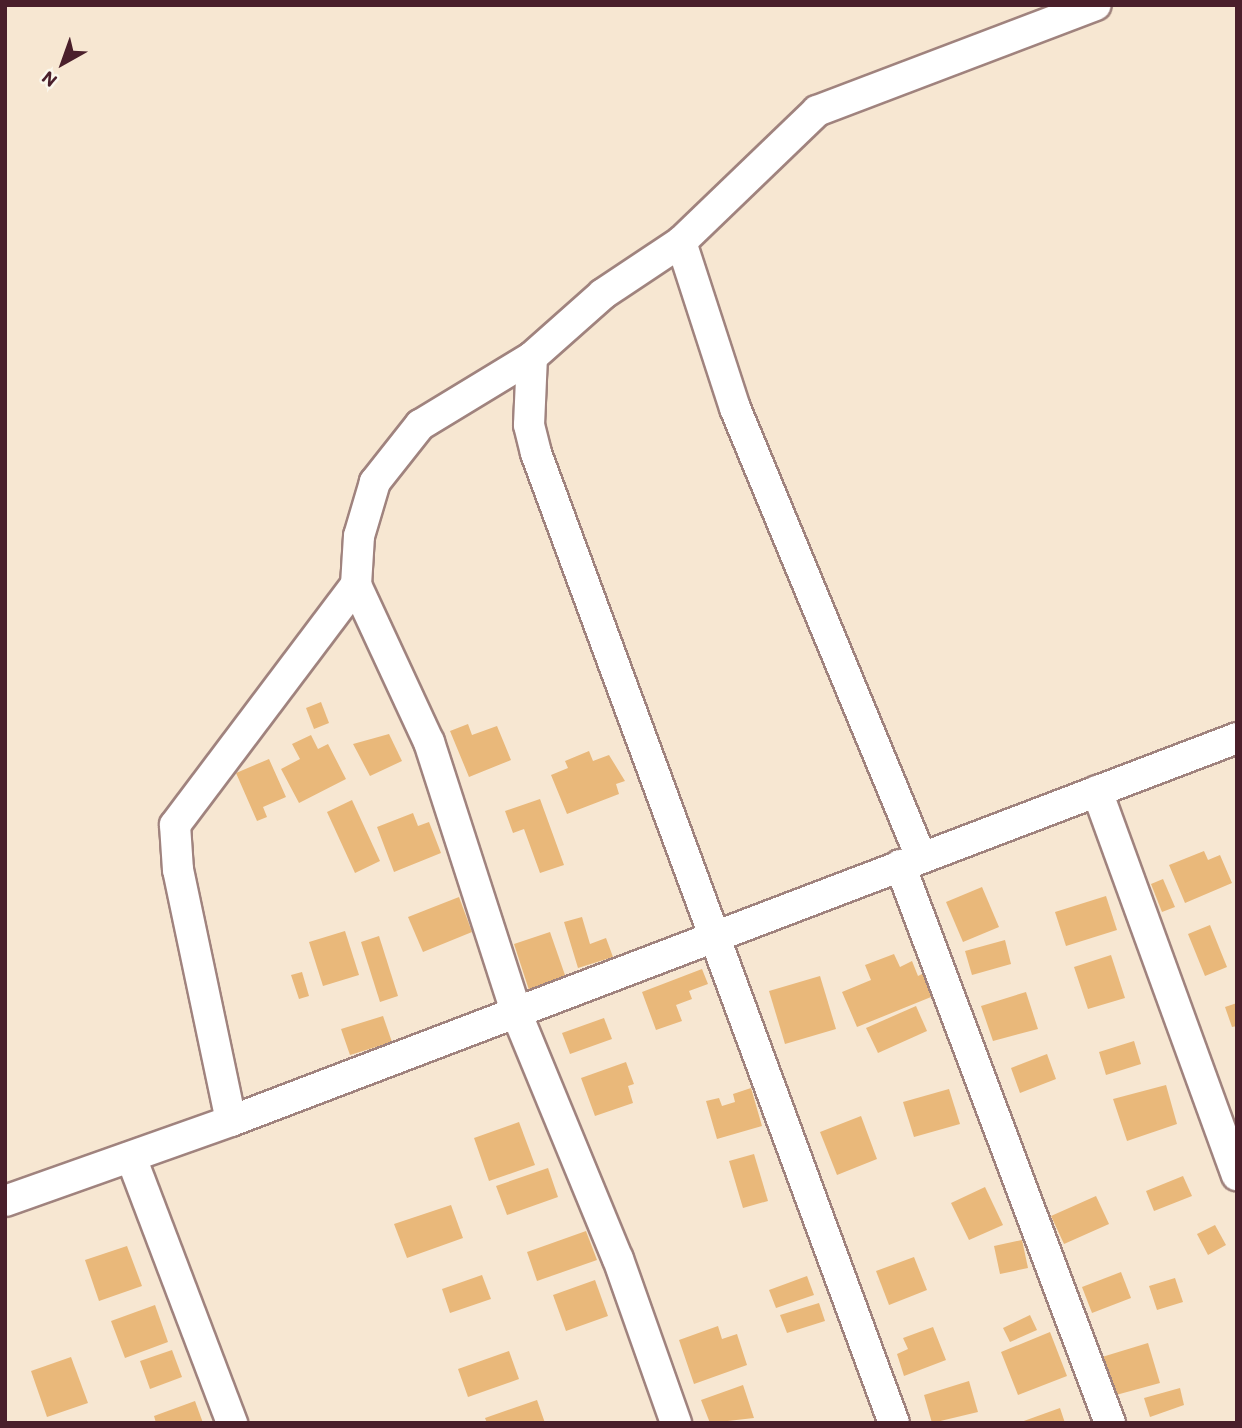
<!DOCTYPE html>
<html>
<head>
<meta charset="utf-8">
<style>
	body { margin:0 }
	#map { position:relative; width:1242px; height:1428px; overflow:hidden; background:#f7e7d2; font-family:Itim,sans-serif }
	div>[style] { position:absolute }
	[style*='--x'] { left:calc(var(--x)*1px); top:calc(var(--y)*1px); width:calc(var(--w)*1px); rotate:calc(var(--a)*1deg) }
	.building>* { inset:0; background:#e9b87a }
	.roads { filter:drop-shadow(2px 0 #a0837e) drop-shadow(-2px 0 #a0837e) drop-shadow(0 2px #a0837e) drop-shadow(0 -2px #a0837e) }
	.minor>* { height:30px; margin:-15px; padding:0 15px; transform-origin:15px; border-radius:15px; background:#fff }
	span { translate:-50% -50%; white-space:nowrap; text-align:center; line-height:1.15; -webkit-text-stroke:5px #fbf7ec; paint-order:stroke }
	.frame { position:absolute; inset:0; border:7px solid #4a1f2b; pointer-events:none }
	.north { position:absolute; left:28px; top:28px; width:70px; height:70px; -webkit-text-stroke:5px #fbf7ec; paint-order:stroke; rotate:220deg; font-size:19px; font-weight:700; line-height:28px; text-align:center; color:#4a1f2b }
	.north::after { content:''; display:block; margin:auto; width:24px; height:32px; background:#4a1f2b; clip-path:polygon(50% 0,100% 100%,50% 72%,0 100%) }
</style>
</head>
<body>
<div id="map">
	<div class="building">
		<div style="clip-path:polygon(321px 702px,329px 723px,314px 729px,306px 708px)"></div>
		<div style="clip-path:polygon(468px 724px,472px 735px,497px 726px,511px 760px,469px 777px,450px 731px)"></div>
		<div style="clip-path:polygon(389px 734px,402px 761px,370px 776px,353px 744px)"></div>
		<div style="clip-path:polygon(311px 735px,318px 749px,328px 744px,346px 779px,299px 803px,281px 769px,300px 759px,292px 744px)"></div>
		<div style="clip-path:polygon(589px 751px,593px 761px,609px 755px,625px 781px,616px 784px,619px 794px,567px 814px,551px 775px,568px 768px,565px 761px)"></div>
		<div style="clip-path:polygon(269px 759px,286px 797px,263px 807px,267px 817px,257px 821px,236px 773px)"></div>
		<div style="clip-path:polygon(540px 799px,564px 865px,540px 873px,524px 829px,513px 833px,505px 811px)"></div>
		<div style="clip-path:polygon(352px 800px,380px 861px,355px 873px,327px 812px)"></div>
		<div style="clip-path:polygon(413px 813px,418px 826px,429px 822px,441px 853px,394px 872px,377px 827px)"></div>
		<div style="clip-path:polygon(1204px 851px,1208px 860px,1220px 855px,1232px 883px,1185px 903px,1169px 865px)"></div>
		<div style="clip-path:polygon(1163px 879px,1175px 907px,1162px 912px,1151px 884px)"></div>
		<div style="clip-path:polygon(982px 887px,999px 927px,963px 942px,946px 902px)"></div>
		<div style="clip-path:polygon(1106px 896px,1117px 930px,1066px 946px,1055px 912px)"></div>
		<div style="clip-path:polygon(459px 897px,472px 932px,423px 952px,408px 917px)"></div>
		<div style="clip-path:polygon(582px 917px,590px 944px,606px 938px,613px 957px,578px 968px,564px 922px)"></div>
		<div style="clip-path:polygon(1210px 925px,1227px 967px,1205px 976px,1188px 934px)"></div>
		<div style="clip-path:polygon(345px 931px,359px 975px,323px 986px,309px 942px)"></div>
		<div style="clip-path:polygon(550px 932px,566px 978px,529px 990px,514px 944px)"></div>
		<div style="clip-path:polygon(379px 936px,398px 996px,380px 1002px,361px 942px)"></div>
		<div style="clip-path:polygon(1005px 940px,1011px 964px,972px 975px,965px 951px)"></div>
		<div style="clip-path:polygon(894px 954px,900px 967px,912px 961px,918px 976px,926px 972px,936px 995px,857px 1027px,842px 992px,871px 980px,865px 965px)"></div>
		<div style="clip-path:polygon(1111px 955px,1125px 998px,1088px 1009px,1074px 967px)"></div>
		<div style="clip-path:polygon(702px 969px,708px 984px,689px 991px,692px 999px,676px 1005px,682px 1021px,656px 1030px,642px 992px)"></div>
		<div style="clip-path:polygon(302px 972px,309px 996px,299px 999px,291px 975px)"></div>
		<div style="clip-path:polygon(820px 976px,836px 1029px,785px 1044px,769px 991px)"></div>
		<div style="clip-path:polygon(1026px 992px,1038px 1029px,993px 1041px,981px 1006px)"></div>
		<div style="clip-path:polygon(1237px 1003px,1237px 1026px,1232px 1027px,1225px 1007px)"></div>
		<div style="clip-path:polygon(916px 1006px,927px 1031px,878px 1053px,866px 1028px)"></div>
		<div style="clip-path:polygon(383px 1016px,392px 1042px,350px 1055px,341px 1029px)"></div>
		<div style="clip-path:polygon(604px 1018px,612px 1039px,570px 1054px,562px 1033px)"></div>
		<div style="clip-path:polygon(1134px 1041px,1141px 1064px,1106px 1075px,1099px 1052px)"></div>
		<div style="clip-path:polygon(1047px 1054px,1056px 1079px,1020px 1093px,1011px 1068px)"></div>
		<div style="clip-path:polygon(626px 1062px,634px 1084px,628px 1086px,633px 1103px,595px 1116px,581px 1078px)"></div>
		<div style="clip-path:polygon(1166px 1085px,1177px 1124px,1127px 1141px,1113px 1099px)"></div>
		<div style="clip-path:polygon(751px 1088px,762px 1126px,717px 1139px,706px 1101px,719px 1098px,722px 1106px,735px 1102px,733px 1094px)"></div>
		<div style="clip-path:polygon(949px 1089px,960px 1124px,914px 1137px,903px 1102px)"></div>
		<div style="clip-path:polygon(861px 1116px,877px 1159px,837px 1175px,820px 1132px)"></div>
		<div style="clip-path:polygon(519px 1122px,535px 1165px,489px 1181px,474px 1138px)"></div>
		<div style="clip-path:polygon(754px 1154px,768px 1201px,743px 1208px,729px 1161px)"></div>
		<div style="clip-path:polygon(548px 1168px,558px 1197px,507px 1215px,496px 1186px)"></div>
		<div style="clip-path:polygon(1183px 1176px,1192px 1196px,1154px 1211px,1146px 1191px)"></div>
		<div style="clip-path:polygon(985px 1187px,1003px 1225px,969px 1240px,951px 1203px)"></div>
		<div style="clip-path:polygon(1096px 1196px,1109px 1224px,1064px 1244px,1051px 1216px)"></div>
		<div style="clip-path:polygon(451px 1205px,463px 1238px,407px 1258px,394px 1224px)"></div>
		<div style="clip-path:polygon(1215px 1225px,1226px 1245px,1208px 1255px,1197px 1234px)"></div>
		<div style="clip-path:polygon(586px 1231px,597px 1260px,537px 1281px,527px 1252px)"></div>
		<div style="clip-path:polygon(1022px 1240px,1028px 1268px,1000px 1274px,994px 1246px)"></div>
		<div style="clip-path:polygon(127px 1246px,142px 1286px,99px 1301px,85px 1260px)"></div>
		<div style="clip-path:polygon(914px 1257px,927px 1290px,889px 1305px,876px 1271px)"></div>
		<div style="clip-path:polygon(1121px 1272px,1131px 1298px,1092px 1313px,1082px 1287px)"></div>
		<div style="clip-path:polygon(482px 1275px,491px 1299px,450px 1313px,442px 1289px)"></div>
		<div style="clip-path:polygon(807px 1276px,814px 1295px,776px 1308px,769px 1290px)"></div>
		<div style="clip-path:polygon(1175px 1278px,1183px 1302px,1157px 1310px,1149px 1286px)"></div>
		<div style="clip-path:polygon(595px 1280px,608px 1316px,566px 1331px,553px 1295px)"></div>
		<div style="clip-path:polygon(819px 1303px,825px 1321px,787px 1333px,780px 1315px)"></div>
		<div style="clip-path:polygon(155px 1305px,168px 1342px,125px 1358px,111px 1321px)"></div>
		<div style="clip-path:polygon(1030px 1315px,1037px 1330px,1010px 1342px,1003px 1328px)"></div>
		<div style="clip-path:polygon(718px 1326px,722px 1339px,737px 1334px,747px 1365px,694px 1384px,679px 1340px)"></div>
		<div style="clip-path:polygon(933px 1327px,946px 1360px,904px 1376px,897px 1354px,908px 1349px,903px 1338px)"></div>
		<div style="clip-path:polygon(1050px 1332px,1067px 1376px,1018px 1395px,1001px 1352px)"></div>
		<div style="clip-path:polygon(1148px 1343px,1160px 1383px,1116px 1395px,1102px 1357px)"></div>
		<div style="clip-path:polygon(172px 1350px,182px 1377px,150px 1389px,140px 1361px)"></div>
		<div style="clip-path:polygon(509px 1351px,519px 1379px,468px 1397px,458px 1369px)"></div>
		<div style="clip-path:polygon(71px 1357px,88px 1403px,47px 1417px,31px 1371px)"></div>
		<div style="clip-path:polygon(969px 1381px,978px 1412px,932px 1423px,924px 1395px)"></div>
		<div style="clip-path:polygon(743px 1385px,754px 1418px,710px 1423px,701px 1400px)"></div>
		<div style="clip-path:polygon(1180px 1388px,1184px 1405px,1150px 1417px,1144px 1398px)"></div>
		<div style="clip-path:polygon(537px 1400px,545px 1423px,487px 1423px,485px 1418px)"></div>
		<div style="clip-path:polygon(195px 1401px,203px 1423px,156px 1423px,154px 1416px)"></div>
		<div style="clip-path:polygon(1060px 1408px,1065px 1423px,1021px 1423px,1021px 1422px)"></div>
	</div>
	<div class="roads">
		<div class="minor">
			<div style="--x:681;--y:242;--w:175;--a:72"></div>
			<div style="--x:735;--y:408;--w:486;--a:67.5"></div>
			<div style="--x:532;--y:357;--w:131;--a:148.7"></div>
			<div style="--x:420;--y:425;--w:73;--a:128.3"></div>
			<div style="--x:375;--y:482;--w:56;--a:106.5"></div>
			<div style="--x:359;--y:536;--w:49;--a:93.5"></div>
			<div style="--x:356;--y:585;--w:173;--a:65.1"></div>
			<div style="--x:429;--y:742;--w:284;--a:72.1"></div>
			<div style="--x:516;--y:1012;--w:267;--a:67.6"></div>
			<div style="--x:618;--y:1259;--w:174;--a:70.5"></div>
			<div style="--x:1097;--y:791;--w:409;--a:70"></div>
			<div style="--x:900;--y:865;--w:596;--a:69.38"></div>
			<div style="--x:231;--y:1121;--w:257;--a:-101.9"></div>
			<div style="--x:178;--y:870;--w:45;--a:-93.8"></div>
			<div style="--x:175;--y:825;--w:301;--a:-53"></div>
			<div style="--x:131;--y:1157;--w:285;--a:69.2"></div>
			<div style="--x:5;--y:1201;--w:240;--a:-19.5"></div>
			<div style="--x:231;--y:1121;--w:1076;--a:-20.84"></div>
			<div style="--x:894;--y:1423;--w:1034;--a:-110.26"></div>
			<div style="--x:536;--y:453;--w:29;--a:-104"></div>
			<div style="--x:529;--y:425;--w:68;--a:-87.5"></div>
			<div style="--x:532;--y:357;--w:95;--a:-41.6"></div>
			<div style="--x:603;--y:294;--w:94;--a:-33.7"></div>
			<div style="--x:681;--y:242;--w:189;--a:-43.9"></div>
			<div style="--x:817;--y:111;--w:298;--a:-20.8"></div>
		</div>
	</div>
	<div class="frame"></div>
	<div class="north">N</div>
</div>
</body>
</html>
